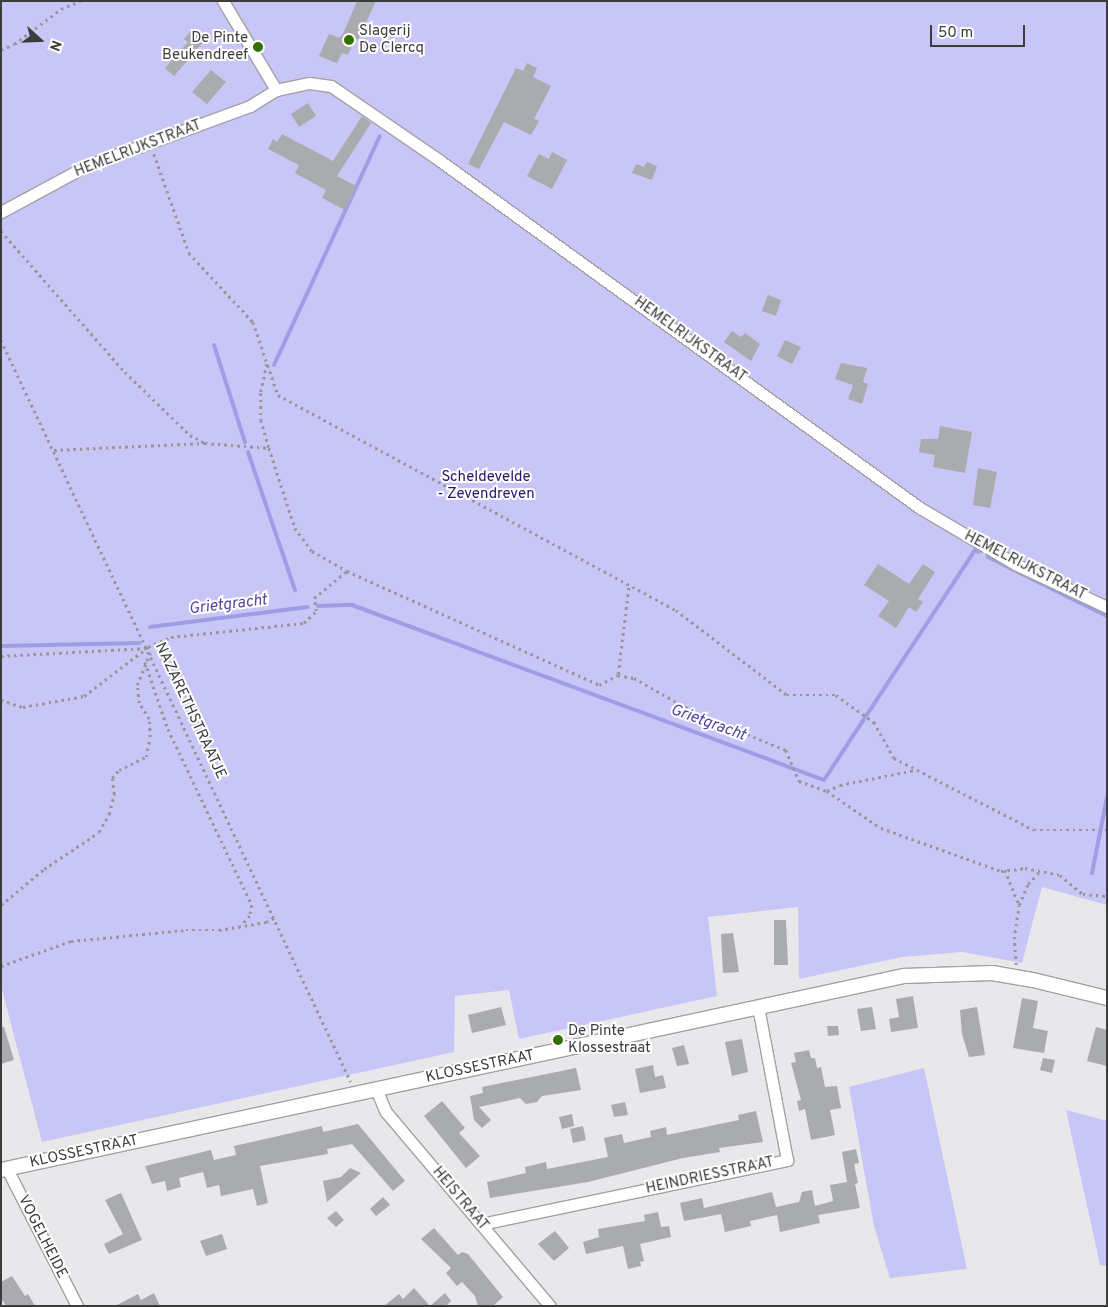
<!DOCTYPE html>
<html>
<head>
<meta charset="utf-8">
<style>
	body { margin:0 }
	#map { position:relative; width:1108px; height:1307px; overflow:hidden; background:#e8e8eb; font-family:Overpass,sans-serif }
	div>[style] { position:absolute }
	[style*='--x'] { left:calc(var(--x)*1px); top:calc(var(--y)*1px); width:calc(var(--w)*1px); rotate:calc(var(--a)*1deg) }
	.green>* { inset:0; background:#c7c6f7 }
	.stream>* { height:4px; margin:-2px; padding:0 2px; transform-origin:2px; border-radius:2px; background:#a09de7 }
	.building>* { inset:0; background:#aaabae }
	.path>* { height:2.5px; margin-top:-1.25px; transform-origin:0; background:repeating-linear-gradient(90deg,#979799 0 2.5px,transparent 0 6.5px) }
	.roads { filter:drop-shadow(1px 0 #a2a2a5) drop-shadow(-1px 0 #a2a2a5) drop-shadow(0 1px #a2a2a5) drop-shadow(0 -1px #a2a2a5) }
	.minor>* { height:11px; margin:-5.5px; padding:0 5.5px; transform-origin:5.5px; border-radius:5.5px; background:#fff }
	.tertiary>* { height:14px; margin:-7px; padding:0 7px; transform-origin:7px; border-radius:7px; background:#fff }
	.dots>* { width:14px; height:14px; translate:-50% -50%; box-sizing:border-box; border:2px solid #fff; border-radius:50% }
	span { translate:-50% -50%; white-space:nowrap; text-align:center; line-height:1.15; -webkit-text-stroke:4px #fff; paint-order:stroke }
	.poi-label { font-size:15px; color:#3c3c3d }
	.left { translate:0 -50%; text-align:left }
	.right { translate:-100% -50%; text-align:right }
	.street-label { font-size:15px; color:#3c3c3d }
	.park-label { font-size:15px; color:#291469 }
	.water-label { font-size:16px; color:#51459c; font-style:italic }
	.frame { position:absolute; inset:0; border:2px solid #3c3c3d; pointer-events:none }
	.north { position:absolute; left:15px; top:15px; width:50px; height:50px; -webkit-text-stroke:4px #fff; paint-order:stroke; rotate:110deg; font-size:14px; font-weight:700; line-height:20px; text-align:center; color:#3c3c3d }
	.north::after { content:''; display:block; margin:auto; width:18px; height:22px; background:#3c3c3d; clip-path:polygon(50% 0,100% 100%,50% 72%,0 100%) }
	.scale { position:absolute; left:930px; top:25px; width:95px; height:22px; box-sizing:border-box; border:2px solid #3c3c3d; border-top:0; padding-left:6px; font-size:15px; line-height:18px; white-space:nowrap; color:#3c3c3d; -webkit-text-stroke:4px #fff; paint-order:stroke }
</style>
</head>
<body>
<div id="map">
	<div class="green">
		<div style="clip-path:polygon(1px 1px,1107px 1px,1107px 905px,1042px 887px,1022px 963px,962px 952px,902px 957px,799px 979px,798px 907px,708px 917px,717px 996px,519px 1039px,509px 990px,455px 996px,454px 1052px,42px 1142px,1px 986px)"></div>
		<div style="clip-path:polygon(924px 1068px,967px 1269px,890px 1278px,874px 1226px,849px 1087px)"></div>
		<div style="clip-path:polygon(1066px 1110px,1107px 1121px,1107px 1266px,1100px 1265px)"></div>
	</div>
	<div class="stream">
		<div style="--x:214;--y:345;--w:102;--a:72.3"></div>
		<div style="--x:274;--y:365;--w:252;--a:-65.2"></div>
		<div style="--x:248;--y:452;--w:146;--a:71.2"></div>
		<div style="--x:988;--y:557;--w:133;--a:26.4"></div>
		<div style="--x:318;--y:606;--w:34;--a:-2"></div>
		<div style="--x:352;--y:605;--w:503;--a:20.34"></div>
		<div style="--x:824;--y:780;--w:275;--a:-56.7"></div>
		<div style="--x:975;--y:550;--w:4;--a:27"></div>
		<div style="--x:150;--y:627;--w:159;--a:-7.2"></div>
		<div style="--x:1;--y:646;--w:138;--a:-1.2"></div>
		<div style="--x:1092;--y:873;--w:77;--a:-78.8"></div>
	</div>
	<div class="building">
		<div style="clip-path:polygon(357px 1px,376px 1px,358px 40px,355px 39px,348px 55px,342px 53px,337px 63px,319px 56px,329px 34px,339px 38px,343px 34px)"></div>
		<div style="clip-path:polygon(193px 28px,206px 39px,174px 76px,165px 68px,188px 42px,184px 39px)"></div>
		<div style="clip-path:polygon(527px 63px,537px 68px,533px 77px,551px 86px,534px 119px,539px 121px,531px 135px,504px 122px,479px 169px,468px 164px,516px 68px,523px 71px)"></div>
		<div style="clip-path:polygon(211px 70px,226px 82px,207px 104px,192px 92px)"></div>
		<div style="clip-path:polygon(308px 103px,316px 116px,299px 127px,291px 114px)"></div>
		<div style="clip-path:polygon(362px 116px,371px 123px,337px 176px,356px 186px,345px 210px,322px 198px,326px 190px,295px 173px,299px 165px,268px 149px,273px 139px,277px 142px,282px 134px,333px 161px)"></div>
		<div style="clip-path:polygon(552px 152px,567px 160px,552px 189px,527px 176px,539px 154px,549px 159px)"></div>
		<div style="clip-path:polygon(647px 162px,657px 166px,652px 180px,632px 173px,636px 164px,644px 167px)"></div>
		<div style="clip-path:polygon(768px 295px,781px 300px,776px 316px,762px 311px)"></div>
		<div style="clip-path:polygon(732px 331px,741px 337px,745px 333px,760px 344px,751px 361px,724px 342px)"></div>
		<div style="clip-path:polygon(785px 340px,801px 347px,792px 364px,777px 356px)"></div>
		<div style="clip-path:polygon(841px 363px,867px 368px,863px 382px,868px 384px,862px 404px,848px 399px,853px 385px,835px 379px)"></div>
		<div style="clip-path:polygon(940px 426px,972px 432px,965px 473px,933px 467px,935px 455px,919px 452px,921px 439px,938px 439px)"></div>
		<div style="clip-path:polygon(978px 468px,997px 472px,990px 508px,973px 505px)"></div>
		<div style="clip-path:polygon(878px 564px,909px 584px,923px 564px,935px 572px,918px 599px,923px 602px,916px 612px,909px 607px,896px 628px,878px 616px,889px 601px,864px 585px)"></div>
		<div style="clip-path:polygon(774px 920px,786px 920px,788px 965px,774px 965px)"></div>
		<div style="clip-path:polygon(733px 933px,739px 972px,723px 973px,721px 934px)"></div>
		<div style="clip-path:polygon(913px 996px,918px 1028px,891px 1032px,889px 1019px,899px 1017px,896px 999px)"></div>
		<div style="clip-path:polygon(1022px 998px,1038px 1001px,1033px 1028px,1048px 1031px,1044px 1053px,1013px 1048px)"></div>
		<div style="clip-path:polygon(501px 1007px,506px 1025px,472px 1033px,468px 1015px)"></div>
		<div style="clip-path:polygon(872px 1007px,876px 1029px,861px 1031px,857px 1009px)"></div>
		<div style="clip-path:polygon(977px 1007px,985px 1055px,969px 1057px,962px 1034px,960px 1010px)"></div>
		<div style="clip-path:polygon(827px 1026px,838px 1026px,839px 1035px,828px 1036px)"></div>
		<div style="clip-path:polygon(1px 1027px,4px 1027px,14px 1060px,1px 1064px)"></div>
		<div style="clip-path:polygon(1096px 1027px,1107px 1030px,1107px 1066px,1087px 1061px)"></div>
		<div style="clip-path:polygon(742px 1039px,748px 1072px,732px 1076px,725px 1042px)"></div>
		<div style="clip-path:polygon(684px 1045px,689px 1064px,677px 1066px,672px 1048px)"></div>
		<div style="clip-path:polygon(809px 1050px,811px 1058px,815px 1058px,817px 1068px,821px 1067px,825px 1087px,837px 1086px,841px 1108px,830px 1110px,835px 1135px,811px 1140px,805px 1109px,799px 1111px,797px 1101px,801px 1100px,791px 1063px,796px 1062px,794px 1053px)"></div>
		<div style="clip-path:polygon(1043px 1058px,1055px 1060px,1052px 1073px,1040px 1070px)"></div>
		<div style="clip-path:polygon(653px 1065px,655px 1077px,663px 1075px,666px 1088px,640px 1093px,635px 1069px)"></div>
		<div style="clip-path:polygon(576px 1068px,581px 1090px,542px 1096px,537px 1102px,526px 1104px,520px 1098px,479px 1107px,491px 1120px,482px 1128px,474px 1120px,470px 1096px,483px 1093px,482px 1087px)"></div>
		<div style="clip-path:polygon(442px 1101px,465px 1128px,459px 1133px,480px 1156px,466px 1168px,424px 1116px)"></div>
		<div style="clip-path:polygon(625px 1102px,628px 1115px,614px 1117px,611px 1105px)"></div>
		<div style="clip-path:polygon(756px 1111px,763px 1142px,719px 1148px,720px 1152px,683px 1158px,588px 1182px,490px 1198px,487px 1182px,526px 1173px,525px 1167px,546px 1162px,547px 1169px,608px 1157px,604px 1138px,622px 1134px,624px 1143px,651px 1137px,650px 1131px,666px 1127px,667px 1135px,739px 1120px,738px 1115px)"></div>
		<div style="clip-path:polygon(572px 1114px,574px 1126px,562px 1129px,559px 1117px)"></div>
		<div style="clip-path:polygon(358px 1124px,405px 1181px,393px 1191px,352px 1144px,327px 1149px,328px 1154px,260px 1166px,268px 1203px,257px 1206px,253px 1189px,221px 1196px,219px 1185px,207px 1188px,203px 1172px,179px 1178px,181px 1187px,167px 1191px,165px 1181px,152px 1184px,145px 1166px,211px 1150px,214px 1160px,236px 1155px,234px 1146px,322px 1126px,323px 1132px)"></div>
		<div style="clip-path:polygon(583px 1126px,586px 1140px,573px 1143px,570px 1129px)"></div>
		<div style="clip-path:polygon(856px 1149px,859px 1163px,854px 1164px,858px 1183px,855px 1184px,860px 1208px,818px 1215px,820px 1223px,780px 1232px,777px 1215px,750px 1221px,751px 1226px,725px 1232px,721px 1214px,684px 1221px,680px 1203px,702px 1198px,704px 1208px,772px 1192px,776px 1207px,799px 1202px,802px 1192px,812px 1190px,815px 1206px,833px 1201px,830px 1185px,847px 1182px,842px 1152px)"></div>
		<div style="clip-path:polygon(350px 1168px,361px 1173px,327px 1202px,323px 1181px,341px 1177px)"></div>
		<div style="clip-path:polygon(121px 1193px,142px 1240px,109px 1254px,104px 1244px,123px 1234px,105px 1200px)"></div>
		<div style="clip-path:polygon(383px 1197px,390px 1205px,376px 1216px,370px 1209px)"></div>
		<div style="clip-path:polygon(336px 1211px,344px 1220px,336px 1227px,327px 1218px)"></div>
		<div style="clip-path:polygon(658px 1212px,661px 1227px,669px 1226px,671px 1237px,640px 1244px,644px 1261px,640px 1262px,641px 1266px,628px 1269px,623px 1246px,586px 1254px,583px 1242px,599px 1237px,598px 1229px,645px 1221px,644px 1215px)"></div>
		<div style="clip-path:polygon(434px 1228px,458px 1255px,462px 1252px,468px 1254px,503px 1297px,493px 1306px,478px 1306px,475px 1296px,462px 1282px,457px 1286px,446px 1273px,451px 1268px,421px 1239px)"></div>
		<div style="clip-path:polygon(555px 1231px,569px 1248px,554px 1261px,538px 1244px)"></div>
		<div style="clip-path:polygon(222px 1234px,227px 1249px,206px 1256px,200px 1241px)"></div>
		<div style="clip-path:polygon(12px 1276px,25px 1296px,28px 1294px,35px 1306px,6px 1306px,1px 1298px,1px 1282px)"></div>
		<div style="clip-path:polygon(414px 1288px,430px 1306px,445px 1293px,451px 1301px,446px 1306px,384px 1306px,399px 1294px,403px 1299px)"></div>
		<div style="clip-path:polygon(154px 1293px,160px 1306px,115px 1306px,138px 1294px,141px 1300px)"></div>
	</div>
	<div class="path">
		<div style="--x:116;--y:1;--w:3;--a:0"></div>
		<div style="--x:1;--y:50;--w:14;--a:-25"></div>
		<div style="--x:14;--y:44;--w:59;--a:-36.7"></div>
		<div style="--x:61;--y:9;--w:21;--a:-23"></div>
		<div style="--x:154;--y:154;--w:105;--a:70.5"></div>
		<div style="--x:189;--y:253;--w:94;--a:47.2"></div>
		<div style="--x:253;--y:322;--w:77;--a:71.1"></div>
		<div style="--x:278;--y:395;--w:452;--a:28.4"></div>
		<div style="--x:676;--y:610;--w:140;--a:37.4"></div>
		<div style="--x:787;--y:695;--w:49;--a:0"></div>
		<div style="--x:836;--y:695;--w:47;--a:35.4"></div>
		<div style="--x:874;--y:722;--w:41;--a:60.9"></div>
		<div style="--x:894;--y:758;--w:157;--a:27.2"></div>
		<div style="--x:1034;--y:830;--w:73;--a:0"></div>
		<div style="--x:1;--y:231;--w:188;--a:48.7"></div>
		<div style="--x:125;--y:372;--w:91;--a:44.1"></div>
		<div style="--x:190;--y:435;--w:17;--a:28"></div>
		<div style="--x:205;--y:443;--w:64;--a:4.5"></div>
		<div style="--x:269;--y:448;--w:84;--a:72"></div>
		<div style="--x:295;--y:528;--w:29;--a:54"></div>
		<div style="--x:312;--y:551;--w:40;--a:29.7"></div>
		<div style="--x:347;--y:571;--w:277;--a:24.3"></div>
		<div style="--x:599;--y:685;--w:21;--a:-28"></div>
		<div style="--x:618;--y:675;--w:16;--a:11"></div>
		<div style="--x:634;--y:678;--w:75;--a:29.6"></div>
		<div style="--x:699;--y:715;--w:94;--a:21.9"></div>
		<div style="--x:786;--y:750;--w:34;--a:67"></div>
		<div style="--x:799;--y:781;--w:30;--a:20"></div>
		<div style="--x:827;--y:791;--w:65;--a:34.4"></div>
		<div style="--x:881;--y:828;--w:127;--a:19.7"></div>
		<div style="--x:1001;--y:871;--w:24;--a:-7"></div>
		<div style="--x:1025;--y:868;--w:36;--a:11"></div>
		<div style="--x:1060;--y:875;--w:30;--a:40"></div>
		<div style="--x:1083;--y:894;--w:24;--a:5"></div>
		<div style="--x:1;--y:340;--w:820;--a:64.75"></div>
		<div style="--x:267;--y:364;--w:30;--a:102"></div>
		<div style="--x:261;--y:393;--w:27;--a:90"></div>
		<div style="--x:261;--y:420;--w:29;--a:74"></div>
		<div style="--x:54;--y:450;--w:151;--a:-2.7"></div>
		<div style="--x:1;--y:656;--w:146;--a:-3.1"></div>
		<div style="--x:145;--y:662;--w:71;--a:71.1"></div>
		<div style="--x:168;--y:729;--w:195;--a:64.5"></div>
		<div style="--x:252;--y:905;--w:11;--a:100"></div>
		<div style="--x:250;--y:916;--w:12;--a:132"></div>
		<div style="--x:618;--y:674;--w:91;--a:-83"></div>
		<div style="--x:1;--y:700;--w:23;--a:18"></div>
		<div style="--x:23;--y:707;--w:62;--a:-10.2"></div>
		<div style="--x:84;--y:696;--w:81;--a:-37.4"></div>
		<div style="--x:148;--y:647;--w:25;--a:-23"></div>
		<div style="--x:171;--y:637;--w:134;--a:-6"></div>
		<div style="--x:304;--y:623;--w:17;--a:-45"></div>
		<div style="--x:316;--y:611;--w:13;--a:-99"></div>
		<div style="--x:314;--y:598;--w:43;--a:-39.3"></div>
		<div style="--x:827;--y:791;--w:14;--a:-25"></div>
		<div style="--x:840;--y:785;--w:76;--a:-11.3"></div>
		<div style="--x:1005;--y:870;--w:37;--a:68"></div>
		<div style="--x:1;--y:905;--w:56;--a:-39.9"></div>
		<div style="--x:44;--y:869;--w:66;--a:-33.9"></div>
		<div style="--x:99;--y:832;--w:21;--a:-61"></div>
		<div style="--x:109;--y:814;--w:21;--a:-76"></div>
		<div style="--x:114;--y:794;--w:16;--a:-97"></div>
		<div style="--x:112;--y:778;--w:11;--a:-49"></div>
		<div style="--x:119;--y:770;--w:30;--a:-26"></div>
		<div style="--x:146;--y:757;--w:20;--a:-79"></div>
		<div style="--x:150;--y:737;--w:18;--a:-93"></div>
		<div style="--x:149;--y:719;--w:19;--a:-122"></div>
		<div style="--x:139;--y:703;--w:18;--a:-96"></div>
		<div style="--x:137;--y:685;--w:35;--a:-68"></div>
		<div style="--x:1016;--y:965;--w:26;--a:-94"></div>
		<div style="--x:1014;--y:939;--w:34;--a:-82"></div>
		<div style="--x:1019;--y:905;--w:23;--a:-67"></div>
		<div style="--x:1028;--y:884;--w:18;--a:-47"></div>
		<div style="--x:1;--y:966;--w:74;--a:-19.7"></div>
		<div style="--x:71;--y:941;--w:116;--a:-5.5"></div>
		<div style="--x:186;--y:930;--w:33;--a:0"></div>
		<div style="--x:219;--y:930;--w:48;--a:-9.7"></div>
		<div style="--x:266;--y:922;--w:10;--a:-29"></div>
	</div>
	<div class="roads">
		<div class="minor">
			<div style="--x:223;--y:1;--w:104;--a:59.2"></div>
			<div style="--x:1;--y:212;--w:97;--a:-28.4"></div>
			<div style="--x:86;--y:166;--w:175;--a:-20.1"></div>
			<div style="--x:250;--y:106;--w:31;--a:-32"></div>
			<div style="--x:276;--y:90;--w:34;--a:-12"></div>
			<div style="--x:309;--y:83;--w:22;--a:8"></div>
			<div style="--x:331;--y:86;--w:131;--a:34.4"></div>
			<div style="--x:439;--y:160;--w:594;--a:35.89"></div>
			<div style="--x:920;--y:508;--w:110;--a:30.5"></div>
			<div style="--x:1015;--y:564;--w:102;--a:25.1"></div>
			<div style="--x:376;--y:1089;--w:25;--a:67"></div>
			<div style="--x:386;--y:1112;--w:254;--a:49.8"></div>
			<div style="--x:7;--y:1169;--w:154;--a:62.9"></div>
			<div style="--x:481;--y:1224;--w:313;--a:-11.8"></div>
			<div style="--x:787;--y:1160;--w:156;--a:-100.7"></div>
		</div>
		<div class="tertiary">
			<div style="--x:1;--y:1170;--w:924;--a:-12.13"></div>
			<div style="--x:904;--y:976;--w:88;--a:-2"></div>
			<div style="--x:992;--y:973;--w:42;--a:9.7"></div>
			<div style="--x:1033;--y:980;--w:76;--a:13.7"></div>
		</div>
	</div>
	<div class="dots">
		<div style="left:349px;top:40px;background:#356f00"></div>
		<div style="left:258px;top:47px;background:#356f00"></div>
		<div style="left:558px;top:1040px;background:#356f00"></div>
	</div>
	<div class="poi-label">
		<span class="left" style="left:359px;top:40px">Slagerij<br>De Clercq</span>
		<span class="right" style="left:248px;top:47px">De Pinte<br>Beukendreef</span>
		<span class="left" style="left:568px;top:1040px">De Pinte<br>Klossestraat</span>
	</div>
	<div class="street-label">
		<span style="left:138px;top:149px;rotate:-21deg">HEMELRIJKSTRAAT</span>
		<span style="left:690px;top:340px;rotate:36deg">HEMELRIJKSTRAAT</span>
		<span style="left:1025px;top:566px;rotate:27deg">HEMELRIJKSTRAAT</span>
		<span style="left:190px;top:711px;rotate:65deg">NAZARETHSTRAATJE</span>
		<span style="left:480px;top:1067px;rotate:-12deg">KLOSSESTRAAT</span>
		<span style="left:84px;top:1152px;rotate:-12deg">KLOSSESTRAAT</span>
		<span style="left:710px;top:1176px;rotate:-12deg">HEINDRIESSTRAAT</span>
		<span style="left:460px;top:1199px;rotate:50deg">HEISTRAAT</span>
		<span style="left:42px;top:1237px;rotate:63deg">VOGELHEIDE</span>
	</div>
	<div class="park-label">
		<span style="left:486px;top:486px">Scheldevelde<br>- Zevendreven</span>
	</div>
	<div class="water-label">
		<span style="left:228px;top:605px;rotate:-7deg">Grietgracht</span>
		<span style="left:708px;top:723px;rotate:20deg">Grietgracht</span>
	</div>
	<div class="frame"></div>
	<div class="north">N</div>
	<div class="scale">50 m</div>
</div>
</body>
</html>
